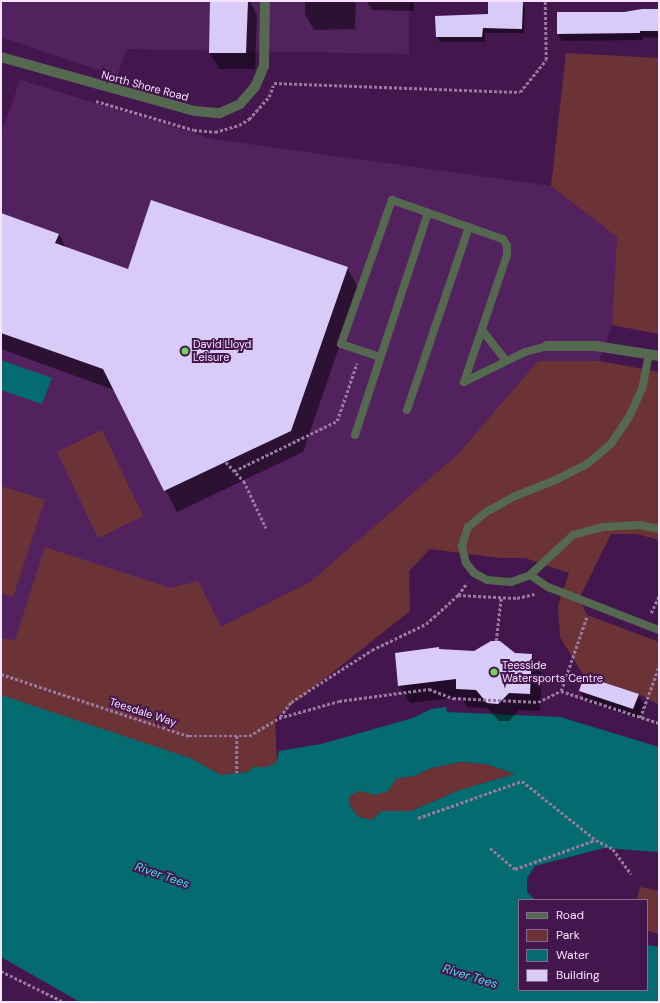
<!DOCTYPE html>
<html>
<head>
<meta charset="utf-8">
<style>
	body { margin:0 }
	#map { position:relative; width:660px; height:1003px; overflow:hidden; background:#43174e; font-family:"DM Sans",sans-serif }
	div>[style] { position:absolute }
	[style*='--x'] { left:calc(var(--x)*1px); top:calc(var(--y)*1px); width:calc(var(--w)*1px); rotate:calc(var(--a)*1deg) }
	.built>* { inset:0; background:#52225e }
	.green>* { inset:0; background:#6b3335 }
	.water>* { inset:0; background:#046c70 }
	.shadow>* { inset:0; background:#0007 }
	.building>* { inset:0; background:#d9cbf8 }
	.path>* { height:2.5px; margin-top:-1.25px; transform-origin:0; background:repeating-linear-gradient(90deg,#9978a1 0 3px,transparent 0 5px) }
	.lane>* { height:8px; margin:-4px; padding:0 4px; transform-origin:4px; border-radius:4px; background:#54694f }
	.street>* { height:10px; margin:-5px; padding:0 5px; transform-origin:5px; border-radius:5px; background:#54694f }
	.dots>* { width:11px; height:11px; translate:-50% -50%; box-sizing:border-box; border:2px solid #43174e; border-radius:50% }
	span { translate:-50% -50%; white-space:nowrap; text-align:center; line-height:1.15; -webkit-text-stroke:4px #43174e; paint-order:stroke }
	.street-label { font-size:11px; color:#f8e3fe }
	.poi-label { font-size:11px; color:#f8e3fe }
	.left { translate:0 -50%; text-align:left }
	.water-label { font-size:12px; color:#3ce4eb; font-style:italic }
	.frame { position:absolute; inset:0; border:2px solid #f8e3fe; pointer-events:none }
	.legend { position:absolute; left:518px; top:899px; width:130px; height:92px; box-sizing:border-box; background:#43174e; border:1px solid #8b6994; margin:0; padding:5px 7px; list-style:none; font-size:12px; color:#f8e3fe }
	.legend li { display:flex; align-items:center; gap:8px; height:20px }
	.legend b { width:20px; border:1px solid #8b6994 }
</style>
</head>
<body>
<div id="map">
	<div class="built">
		<div style="clip-path:polygon(1px 1px,409px 1px,409px 54px,127px 49px,117px 76px,1px 37px)"></div>
		<div style="clip-path:polygon(20px 80px,212px 139px,551px 186px,617px 237px,612px 325px,599px 361px,538px 361px,458px 454px,310px 582px,194px 707px,1px 641px,1px 135px)"></div>
	</div>
	<div class="green">
		<div style="clip-path:polygon(566px 53px,659px 58px,659px 334px,612px 325px,617px 237px,551px 186px)"></div>
		<div style="clip-path:polygon(538px 361px,599px 361px,659px 372px,659px 540px,637px 534px,611px 534px,579px 599px,587px 615px,659px 642px,659px 705px,639px 694px,584px 676px,560px 637px,558px 605px,569px 573px,525px 558px,500px 558px,430px 549px,409px 571px,410px 611px,275px 718px,277px 764px,248px 772px,221px 775px,190px 758px,1px 696px,1px 638px,15px 640px,45px 547px,170px 588px,198px 581px,221px 627px,310px 582px,458px 454px)"></div>
		<div style="clip-path:polygon(102px 430px,143px 516px,98px 538px,57px 452px)"></div>
		<div style="clip-path:polygon(1px 486px,45px 500px,13px 597px,1px 593px)"></div>
		<div style="clip-path:polygon(461px 762px,486px 764px,515px 774px,460px 790px,411px 811px,381px 811px,372px 820px,359px 817px,350px 806px,349px 796px,361px 791px,388px 791px,397px 778px,414px 776px,431px 768px)"></div>
		<div style="clip-path:polygon(640px 887px,659px 891px,659px 934px,647px 931px,647px 900px,637px 900px)"></div>
	</div>
	<div class="water">
		<div style="clip-path:polygon(1px 360px,52px 378px,42px 404px,1px 390px)"></div>
		<div style="clip-path:polygon(evenodd,1px 695px,190px 758px,221px 775px,248px 772px,253px 767px,267px 767px,277px 762px,279px 751px,321px 744px,413px 718px,431px 709px,446px 707px,447px 712px,560px 717px,659px 747px,659px 852px,604px 848px,535px 866px,527px 878px,527px 892px,535px 900px,519px 900px,519px 990px,647px 990px,647px 945px,659px 947px,659px 1002px,80px 1002px,1px 957px,1px 695px,461px 762px,486px 764px,515px 774px,460px 790px,411px 811px,381px 811px,372px 820px,359px 817px,350px 806px,349px 796px,361px 791px,375px 795px,388px 791px,397px 778px,414px 776px,431px 768px,461px 762px)"></div>
	</div>
	<div class="shadow">
		<div style="clip-path:polygon(211px 1px,250px 1px,257px 15px,255px 69px,219px 69px,210px 53px)"></div>
		<div style="clip-path:polygon(305px 1px,354px 1px,356px 4px,355px 29px,314px 30px,305px 14px)"></div>
		<div style="clip-path:polygon(366px 1px,414px 1px,414px 11px,372px 10px)"></div>
		<div style="clip-path:polygon(522px 3px,525px 8px,524px 33px,485px 33px,485px 42px,440px 42px,437px 36px)"></div>
		<div style="clip-path:polygon(659px 10px,659px 38px,643px 37px,643px 40px,562px 41px,558px 34px,558px 13px,624px 13px)"></div>
		<div style="clip-path:polygon(1px 220px,59px 234px,66px 248px,128px 270px,347px 268px,359px 289px,303px 452px,177px 512px,114px 390px,1px 349px)"></div>
		<div style="clip-path:polygon(439px 650px,532px 655px,542px 673px,540px 711px,519px 710px,509px 721px,499px 721px,487px 708px,467px 707px,461px 697px,410px 703px,399px 685px)"></div>
		<div style="clip-path:polygon(580px 691px,638px 695px,644px 705px,640px 719px,587px 702px)"></div>
	</div>
	<div class="building">
		<div style="clip-path:polygon(210px 1px,248px 1px,246px 53px,209px 53px)"></div>
		<div style="clip-path:polygon(488px 2px,523px 2px,522px 29px,483px 28px,482px 37px,436px 37px,435px 16px,488px 14px)"></div>
		<div style="clip-path:polygon(642px 9px,659px 9px,659px 31px,640px 31px,640px 33px,557px 34px,557px 12px,624px 12px)"></div>
		<div style="clip-path:polygon(151px 200px,348px 267px,291px 431px,164px 491px,103px 369px,1px 333px,1px 213px,59px 234px,55px 243px,128px 269px)"></div>
		<div style="clip-path:polygon(491px 641px,500px 641px,515px 653px,532px 654px,530px 694px,509px 693px,498px 704px,487px 703px,476px 690px,456px 689px,456px 679px,398px 686px,395px 653px,439px 647px,439px 649px,474px 651px)"></div>
		<div style="clip-path:polygon(584px 676px,639px 694px,633px 709px,579px 691px)"></div>
	</div>
	<div class="path">
		<div style="--x:274;--y:83;--w:246;--a:2.1"></div>
		<div style="--x:520;--y:92;--w:41;--a:-50.9"></div>
		<div style="--x:546;--y:60;--w:59;--a:-91"></div>
		<div style="--x:96;--y:101;--w:102;--a:16.5"></div>
		<div style="--x:194;--y:130;--w:21;--a:5"></div>
		<div style="--x:215;--y:132;--w:25;--a:-16"></div>
		<div style="--x:239;--y:125;--w:12;--a:-31"></div>
		<div style="--x:249;--y:119;--w:30;--a:-48"></div>
		<div style="--x:269;--y:97;--w:12;--a:-70"></div>
		<div style="--x:226;--y:462;--w:26;--a:47"></div>
		<div style="--x:244;--y:481;--w:52;--a:64.9"></div>
		<div style="--x:234;--y:471;--w:114;--a:-25.9"></div>
		<div style="--x:337;--y:421;--w:61;--a:-71"></div>
		<div style="--x:458;--y:595;--w:59;--a:2.9"></div>
		<div style="--x:517;--y:598;--w:18;--a:-13"></div>
		<div style="--x:651;--y:613;--w:19;--a:-65"></div>
		<div style="--x:496;--y:641;--w:44;--a:-83.5"></div>
		<div style="--x:1;--y:674;--w:198;--a:18.3"></div>
		<div style="--x:189;--y:736;--w:60;--a:0"></div>
		<div style="--x:249;--y:736;--w:35;--a:-31"></div>
		<div style="--x:279;--y:718;--w:62;--a:-15.8"></div>
		<div style="--x:339;--y:701;--w:91;--a:-7.6"></div>
		<div style="--x:429;--y:689;--w:26;--a:21"></div>
		<div style="--x:453;--y:698;--w:85;--a:2.7"></div>
		<div style="--x:538;--y:702;--w:25;--a:-26"></div>
		<div style="--x:561;--y:691;--w:103;--a:18.1"></div>
		<div style="--x:561;--y:691;--w:79;--a:-70.9"></div>
		<div style="--x:280;--y:717;--w:19;--a:-54"></div>
		<div style="--x:291;--y:702;--w:96;--a:-32.7"></div>
		<div style="--x:372;--y:650;--w:60;--a:-25.7"></div>
		<div style="--x:426;--y:624;--w:43;--a:-42.2"></div>
		<div style="--x:458;--y:595;--w:15;--a:-53"></div>
		<div style="--x:640;--y:718;--w:55;--a:-69.9"></div>
		<div style="--x:237;--y:736;--w:37;--a:90"></div>
		<div style="--x:418;--y:818;--w:110;--a:-19.6"></div>
		<div style="--x:522;--y:781;--w:95;--a:38.6"></div>
		<div style="--x:596;--y:840;--w:19;--a:28"></div>
		<div style="--x:613;--y:849;--w:31;--a:54"></div>
		<div style="--x:490;--y:848;--w:33;--a:40"></div>
		<div style="--x:515;--y:869;--w:85;--a:-19.9"></div>
		<div style="--x:1;--y:971;--w:70;--a:26.2"></div>
	</div>
	<div class="lane">
		<div style="--x:482;--y:330;--w:39;--a:52"></div>
		<div style="--x:649;--y:354;--w:36;--a:101"></div>
		<div style="--x:642;--y:389;--w:31;--a:115"></div>
		<div style="--x:629;--y:417;--w:32;--a:124"></div>
		<div style="--x:611;--y:444;--w:31;--a:140"></div>
		<div style="--x:587;--y:464;--w:33;--a:153"></div>
		<div style="--x:558;--y:479;--w:46;--a:158.4"></div>
		<div style="--x:515;--y:496;--w:33;--a:151"></div>
		<div style="--x:486;--y:512;--w:23;--a:140"></div>
		<div style="--x:468;--y:527;--w:20;--a:108"></div>
		<div style="--x:462;--y:546;--w:17;--a:77"></div>
		<div style="--x:466;--y:563;--w:13;--a:51"></div>
		<div style="--x:474;--y:573;--w:15;--a:28"></div>
		<div style="--x:487;--y:580;--w:24;--a:5"></div>
		<div style="--x:511;--y:582;--w:20;--a:-20"></div>
		<div style="--x:530;--y:575;--w:59;--a:-42.9"></div>
		<div style="--x:573;--y:535;--w:30;--a:-15"></div>
		<div style="--x:602;--y:527;--w:37;--a:-3"></div>
		<div style="--x:639;--y:525;--w:20;--a:11"></div>
		<div style="--x:380;--y:357;--w:41;--a:-161.6"></div>
		<div style="--x:341;--y:344;--w:153;--a:-70.5"></div>
		<div style="--x:392;--y:200;--w:118;--a:19.4"></div>
		<div style="--x:503;--y:239;--w:8;--a:60"></div>
		<div style="--x:507;--y:246;--w:9;--a:90"></div>
		<div style="--x:507;--y:255;--w:134;--a:108.7"></div>
		<div style="--x:464;--y:382;--w:68;--a:-26.2"></div>
		<div style="--x:525;--y:352;--w:23;--a:-15"></div>
		<div style="--x:407;--y:410;--w:193;--a:-71.3"></div>
		<div style="--x:355;--y:435;--w:234;--a:-71.8"></div>
		<div style="--x:530;--y:575;--w:22;--a:34"></div>
		<div style="--x:548;--y:587;--w:119;--a:21.2"></div>
	</div>
	<div class="street">
		<div style="--x:1;--y:57;--w:201;--a:15.6"></div>
		<div style="--x:195;--y:111;--w:25;--a:5"></div>
		<div style="--x:220;--y:113;--w:22;--a:-24"></div>
		<div style="--x:240;--y:104;--w:23;--a:-49"></div>
		<div style="--x:255;--y:87;--w:23;--a:-67"></div>
		<div style="--x:264;--y:66;--w:65;--a:-89.1"></div>
		<div style="--x:547;--y:346;--w:49;--a:0"></div>
		<div style="--x:596;--y:346;--w:64;--a:9"></div>
	</div>
	<div class="dots">
		<div style="left:185px;top:351px;background:#75d25b"></div>
		<div style="left:494px;top:672px;background:#75d25b"></div>
	</div>
	<div class="street-label">
		<span style="left:145px;top:86px;rotate:15deg">North Shore Road</span>
		<span style="left:143px;top:712px;rotate:18deg">Teesdale Way</span>
	</div>
	<div class="poi-label">
		<span class="left" style="left:193px;top:351px">David Lloyd<br>Leisure</span>
		<span class="left" style="left:502px;top:672px">Teesside<br>Watersports Centre</span>
	</div>
	<div class="water-label">
		<span style="left:162px;top:876px;rotate:19deg">River Tees</span>
		<span style="left:470px;top:977px;rotate:17deg">River Tees</span>
	</div>
	<div class="frame"></div>
	<ul class="legend">
	<li><b style="height:5px;background:#54694f"></b>Road</li>
	<li><b style="height:11px;background:#6b3335"></b>Park</li>
	<li><b style="height:11px;background:#046c70"></b>Water</li>
	<li><b style="height:11px;background:#d9cbf8"></b>Building</li>
	</ul>
</div>
</body>
</html>
